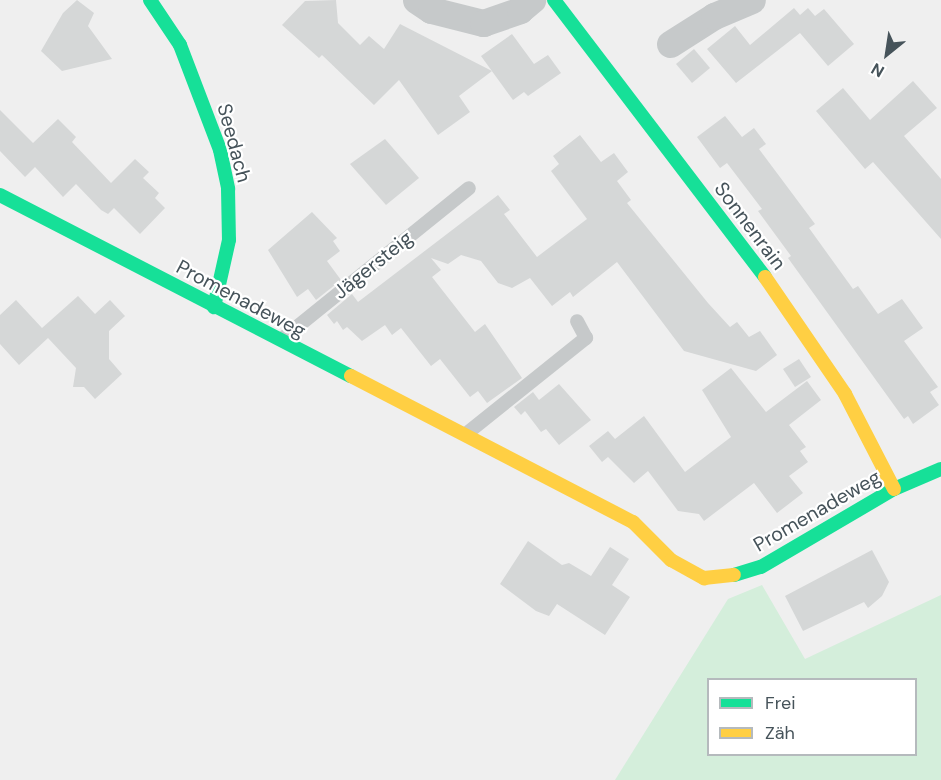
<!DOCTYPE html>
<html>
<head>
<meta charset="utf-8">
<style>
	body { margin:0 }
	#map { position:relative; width:941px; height:780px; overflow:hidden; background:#efefef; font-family:"DM Sans",sans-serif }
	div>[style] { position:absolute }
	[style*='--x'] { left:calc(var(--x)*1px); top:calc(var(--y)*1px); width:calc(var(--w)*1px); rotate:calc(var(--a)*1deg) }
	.green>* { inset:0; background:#d4eedb }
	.building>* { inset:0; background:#d5d7d7 }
	.lane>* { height:14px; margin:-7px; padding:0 7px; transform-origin:7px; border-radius:7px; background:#c6c9ca }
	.street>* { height:27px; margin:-13.5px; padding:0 13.5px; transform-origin:13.5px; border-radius:13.5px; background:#c6c9ca }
	.fast>* { height:14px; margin:-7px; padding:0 7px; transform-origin:7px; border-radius:7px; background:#16e098 }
	.slow>* { height:14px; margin:-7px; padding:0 7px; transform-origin:7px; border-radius:7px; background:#ffcf43 }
	span { translate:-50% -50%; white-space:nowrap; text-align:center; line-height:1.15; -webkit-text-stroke:4.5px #fff; paint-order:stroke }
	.street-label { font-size:20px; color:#46535a }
	.legend { position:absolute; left:707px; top:678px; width:210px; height:78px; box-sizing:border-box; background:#fff; border:2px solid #b5babd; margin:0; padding:8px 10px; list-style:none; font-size:18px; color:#46535a }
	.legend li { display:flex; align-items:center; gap:12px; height:30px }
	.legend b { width:30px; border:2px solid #b5babd }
	.north { position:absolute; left:857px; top:24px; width:60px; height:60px; -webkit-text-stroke:4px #fff; paint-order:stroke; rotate:210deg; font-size:16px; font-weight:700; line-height:24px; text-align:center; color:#46535a }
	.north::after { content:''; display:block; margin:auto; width:21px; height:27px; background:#46535a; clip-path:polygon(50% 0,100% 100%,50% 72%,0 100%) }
</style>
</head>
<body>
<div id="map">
	<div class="green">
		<div style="clip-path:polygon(evenodd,762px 585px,805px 659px,941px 595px,941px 780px,615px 780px,728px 599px,762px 585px,708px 680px,916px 680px,916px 754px,708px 754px,708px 680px)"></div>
	</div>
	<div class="building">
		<div style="clip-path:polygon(77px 0,94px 13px,88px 26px,112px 59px,62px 71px,41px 51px,63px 13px)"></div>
		<div style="clip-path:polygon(336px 0,338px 23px,360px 45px,369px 36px,384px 49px,400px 24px,492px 71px,459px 96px,470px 112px,438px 135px,399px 80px,374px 105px,322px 55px,319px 58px,282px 25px,305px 1px)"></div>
		<div style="clip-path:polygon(794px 8px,800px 15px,808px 8px,815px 16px,824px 9px,854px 44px,828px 66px,800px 33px,736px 83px,707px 49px,735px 26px,750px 45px)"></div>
		<div style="clip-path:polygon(512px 34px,534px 64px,548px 55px,561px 73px,528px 96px,524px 92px,513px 100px,481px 56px)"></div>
		<div style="clip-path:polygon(694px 49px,710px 68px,692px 83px,676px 64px)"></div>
		<div style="clip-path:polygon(913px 81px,937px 108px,904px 136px,941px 179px,941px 239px,873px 162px,865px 169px,816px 111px,843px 88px,870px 120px)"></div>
		<div style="clip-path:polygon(0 110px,33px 143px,58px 119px,76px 137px,72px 142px,111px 183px,135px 159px,149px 172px,143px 178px,159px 193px,155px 198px,165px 208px,140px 234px,114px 208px,108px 214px,101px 210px,76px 184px,63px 197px,35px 167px,25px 177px,0 151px)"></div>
		<div style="clip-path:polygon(725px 116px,742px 137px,754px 128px,766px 144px,759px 149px,815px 224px,809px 228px,853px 289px,858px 286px,878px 314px,902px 299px,923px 328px,904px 341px,938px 387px,930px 392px,939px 405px,913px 424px,908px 416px,904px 419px,788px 258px,791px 256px,758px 211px,762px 209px,727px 163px,720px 168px,697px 137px)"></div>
		<div style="clip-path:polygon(580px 135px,601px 162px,614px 153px,628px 172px,617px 181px,631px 200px,627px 203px,708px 303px,730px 327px,737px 322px,749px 337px,760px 331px,777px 355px,756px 371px,684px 351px,617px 262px,573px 297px,570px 292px,552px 306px,530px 278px,512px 288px,498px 283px,481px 261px,461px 255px,448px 264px,431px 258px,441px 270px,432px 277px,475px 332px,485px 324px,522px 378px,487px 403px,478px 391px,470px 397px,440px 359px,431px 366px,401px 328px,392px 335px,385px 325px,362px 341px,347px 327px,343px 330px,337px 321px,334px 324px,327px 315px,352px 294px,358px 302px,498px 195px,510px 210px,504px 214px,537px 257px,587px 219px,551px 171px,559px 164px,553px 156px)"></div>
		<div style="clip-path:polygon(385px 139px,419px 178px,386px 205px,350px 164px)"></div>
		<div style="clip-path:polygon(312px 212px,337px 238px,333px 241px,340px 251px,327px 261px,341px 280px,316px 300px,308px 289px,297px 297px,268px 250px)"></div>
		<div style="clip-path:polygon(78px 296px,95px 314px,110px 300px,125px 316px,109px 331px,109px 359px,122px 374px,95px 399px,84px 387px,73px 387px,76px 368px,48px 338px,19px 365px,0 344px,0 315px,16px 300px,42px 328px)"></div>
		<div style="clip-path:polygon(799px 359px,811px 377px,795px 387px,783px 369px)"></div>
		<div style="clip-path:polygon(731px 368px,766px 412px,807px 381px,821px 400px,789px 425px,806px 447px,800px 451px,808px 462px,789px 476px,803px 493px,777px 513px,754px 483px,704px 521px,699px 514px,678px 511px,648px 471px,634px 483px,608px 457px,602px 462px,589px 446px,608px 431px,615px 439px,644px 416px,685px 472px,731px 437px,702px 390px)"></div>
		<div style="clip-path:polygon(559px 384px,591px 420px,559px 445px,546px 429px,541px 432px,525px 411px,521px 415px,514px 407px,533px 392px,539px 400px)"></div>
		<div style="clip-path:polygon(528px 541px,562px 565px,569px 563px,591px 576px,610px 547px,629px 559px,612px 585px,630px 597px,605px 635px,557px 604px,549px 616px,536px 611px,500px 584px)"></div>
		<div style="clip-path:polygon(872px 550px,889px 582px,882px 596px,868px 608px,864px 602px,803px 631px,785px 596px)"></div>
	</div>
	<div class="lane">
		<div style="--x:282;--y:339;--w:240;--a:-38.9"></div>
		<div style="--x:466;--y:434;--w:154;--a:-38.7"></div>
		<div style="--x:586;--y:338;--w:19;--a:-118"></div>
	</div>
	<div class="street">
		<div style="--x:416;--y:0;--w:18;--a:34"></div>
		<div style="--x:431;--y:10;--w:54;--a:14"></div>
		<div style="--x:483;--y:23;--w:39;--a:-19"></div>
		<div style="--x:520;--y:10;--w:16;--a:-40"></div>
		<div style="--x:670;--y:44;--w:52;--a:-32.5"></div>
		<div style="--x:714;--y:16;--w:41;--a:-22.8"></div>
	</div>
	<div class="fast">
		<div style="--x:150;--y:0;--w:54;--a:56.3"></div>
		<div style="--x:180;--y:45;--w:112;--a:69.1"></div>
		<div style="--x:220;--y:150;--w:40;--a:78"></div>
		<div style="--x:228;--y:189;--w:51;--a:88.9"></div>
		<div style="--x:229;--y:240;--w:69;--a:102.6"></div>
		<div style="--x:554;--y:0;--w:348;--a:52.7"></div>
		<div style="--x:0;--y:195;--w:395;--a:27.3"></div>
		<div style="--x:734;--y:575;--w:28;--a:-17"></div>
		<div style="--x:761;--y:567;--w:154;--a:-30.4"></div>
		<div style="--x:894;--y:489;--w:51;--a:-23.1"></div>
	</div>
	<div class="slow">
		<div style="--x:765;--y:277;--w:142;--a:55.6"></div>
		<div style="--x:845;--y:394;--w:107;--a:62.7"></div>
		<div style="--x:351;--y:376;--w:318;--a:27.4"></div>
		<div style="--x:633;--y:522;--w:54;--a:45"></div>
		<div style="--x:671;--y:560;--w:38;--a:29"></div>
		<div style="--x:704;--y:578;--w:30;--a:-6"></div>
	</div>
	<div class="street-label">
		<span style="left:234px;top:143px;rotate:75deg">Seedach</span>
		<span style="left:750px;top:226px;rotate:53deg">Sonnenrain</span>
		<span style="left:373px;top:265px;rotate:-39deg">Jägersteig</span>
		<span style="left:241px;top:299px;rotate:28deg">Promenadeweg</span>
		<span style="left:817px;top:511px;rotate:-30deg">Promenadeweg</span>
	</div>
	<ul class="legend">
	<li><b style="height:8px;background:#16e098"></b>Frei</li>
	<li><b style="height:8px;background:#ffcf43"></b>Zäh</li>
	</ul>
	<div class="north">N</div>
</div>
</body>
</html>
